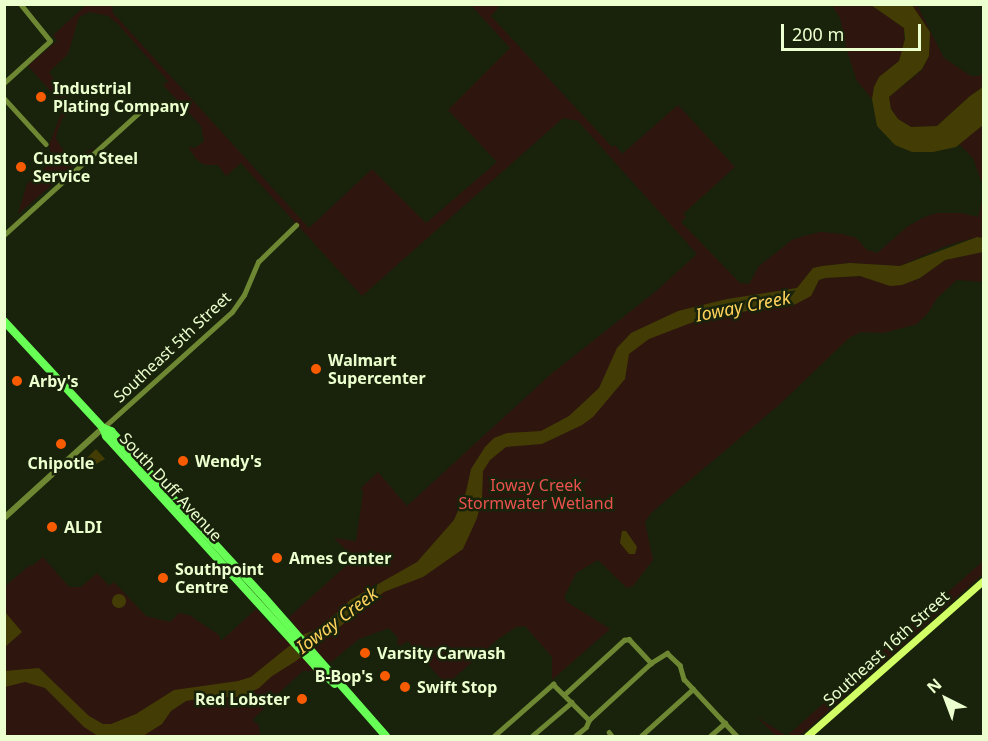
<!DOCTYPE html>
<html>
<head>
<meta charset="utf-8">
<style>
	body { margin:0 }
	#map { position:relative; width:988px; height:741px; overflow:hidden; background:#19230b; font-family:"Noto Sans",sans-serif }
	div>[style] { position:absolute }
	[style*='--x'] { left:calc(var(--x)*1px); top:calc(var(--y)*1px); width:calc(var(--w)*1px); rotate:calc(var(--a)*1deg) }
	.green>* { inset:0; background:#2e150e }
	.water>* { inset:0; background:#433d05 }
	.round { border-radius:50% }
	.minor>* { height:4.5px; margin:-2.25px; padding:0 2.25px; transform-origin:2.25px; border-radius:2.25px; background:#6d8732 }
	.tertiary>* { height:6px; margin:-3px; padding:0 3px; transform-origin:3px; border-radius:3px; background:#6d8732 }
	.secondary>* { height:7px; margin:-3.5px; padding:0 3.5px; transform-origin:3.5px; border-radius:3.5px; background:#d2ff65 }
	.primary>* { height:8px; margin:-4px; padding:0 4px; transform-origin:4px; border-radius:4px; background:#67ff55 }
	.dots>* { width:16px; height:16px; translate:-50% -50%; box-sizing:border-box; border:3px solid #19230b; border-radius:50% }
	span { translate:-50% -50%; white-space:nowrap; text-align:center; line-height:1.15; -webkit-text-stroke:5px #19230b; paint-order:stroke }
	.poi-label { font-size:16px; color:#ecffce; font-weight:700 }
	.left { translate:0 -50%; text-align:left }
	.right { translate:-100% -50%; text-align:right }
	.street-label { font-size:16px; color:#ecffce }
	.park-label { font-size:16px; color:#eb514e }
	.water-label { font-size:18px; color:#ffd35c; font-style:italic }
	.frame { position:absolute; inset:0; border:6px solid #ecffce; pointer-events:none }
	.north { position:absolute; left:916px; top:669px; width:60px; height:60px; -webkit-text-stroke:4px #19230b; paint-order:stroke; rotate:318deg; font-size:16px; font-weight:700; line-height:24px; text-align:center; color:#ecffce }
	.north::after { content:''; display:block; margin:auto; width:21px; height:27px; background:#ecffce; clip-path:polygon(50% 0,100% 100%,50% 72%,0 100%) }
	.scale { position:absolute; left:781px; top:24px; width:140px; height:27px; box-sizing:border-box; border:3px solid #ecffce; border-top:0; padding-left:8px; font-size:18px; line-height:21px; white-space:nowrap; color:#ecffce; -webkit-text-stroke:4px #19230b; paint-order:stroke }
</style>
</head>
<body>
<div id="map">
	<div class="green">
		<div style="clip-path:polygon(470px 4px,500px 5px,491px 16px,612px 147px,615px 145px,622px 154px,678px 105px,735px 167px,683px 214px,686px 217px,681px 222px,740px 283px,749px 284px,759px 266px,792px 240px,804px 236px,820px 232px,843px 234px,856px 238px,867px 250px,877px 253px,908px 226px,925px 217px,937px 213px,961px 213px,978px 217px,983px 196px,983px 238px,977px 237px,946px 246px,900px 266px,850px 263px,822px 266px,808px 275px,797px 288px,743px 297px,755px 310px,788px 306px,814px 291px,819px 280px,825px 278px,860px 276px,882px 283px,902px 285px,920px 278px,945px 260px,983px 252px,983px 282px,957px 280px,937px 298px,928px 313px,917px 324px,884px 333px,861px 332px,849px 338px,779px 405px,652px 512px,645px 522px,653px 560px,633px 586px,627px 588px,598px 560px,576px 573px,564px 597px,567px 602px,610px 629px,552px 680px,552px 657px,525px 626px,516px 627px,497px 640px,446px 685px,408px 641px,400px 646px,397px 643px,398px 638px,389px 628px,359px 639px,330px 663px,325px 659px,312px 671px,303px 671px,279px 693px,261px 702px,264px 709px,252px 720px,259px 725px,260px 736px,5px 736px,4px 587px,30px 565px,32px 566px,43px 557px,69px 587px,81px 587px,97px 573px,109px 586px,114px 582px,146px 616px,170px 622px,179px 613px,189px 615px,219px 635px,221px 641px,256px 609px,282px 638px,295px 625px,289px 617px,350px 562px,350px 554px,334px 538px,356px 541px,363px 493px,361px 488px,378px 472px,407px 506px,551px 374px,655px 292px,697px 254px,578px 121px,563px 118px,362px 296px,241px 163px,226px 176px,218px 165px,205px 165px,197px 160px,188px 147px,195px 148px,204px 141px,201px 126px,163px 85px,168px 81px,117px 23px,108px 16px,90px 12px,79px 17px,68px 54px,49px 72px,74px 108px,63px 117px,58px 129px,56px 138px,61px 147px,68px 154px,77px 156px,95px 148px,18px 214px,27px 184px,53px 160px,49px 145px,64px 106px,28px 66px,57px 41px,53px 35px,86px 5px,112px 5px,113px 13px,309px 228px,372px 169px,426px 223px,497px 162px,448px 110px,510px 48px)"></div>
		<div style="clip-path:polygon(832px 5px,871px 5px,904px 28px,904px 50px,899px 61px,874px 87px,872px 99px,857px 81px,848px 54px,840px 18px)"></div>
		<div style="clip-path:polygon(912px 5px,917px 5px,944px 58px,971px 76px,979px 76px,983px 73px,983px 87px,970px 96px,937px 126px,911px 127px,898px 119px,891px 109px,889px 97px,922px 70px,929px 56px,930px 32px)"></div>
		<div style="clip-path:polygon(983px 125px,983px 186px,973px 158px,959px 144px)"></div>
		<div style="clip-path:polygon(983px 561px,983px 574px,800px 736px,776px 736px,757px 717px,787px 736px)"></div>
	</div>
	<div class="water">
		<div style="clip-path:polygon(871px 5px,912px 5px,930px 32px,929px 56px,922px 69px,889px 97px,891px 109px,898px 119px,911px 127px,937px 126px,970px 96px,983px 87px,983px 125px,956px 147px,933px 152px,912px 152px,895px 145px,877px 126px,872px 99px,874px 87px,879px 77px,899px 61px,905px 39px,904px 28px)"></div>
		<div style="clip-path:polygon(977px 237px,983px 238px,983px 252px,945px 260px,920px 278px,902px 285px,890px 286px,860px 276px,825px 278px,819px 280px,811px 296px,794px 305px,709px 316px,649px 339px,629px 354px,625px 379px,593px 417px,582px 425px,542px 444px,506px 447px,490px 460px,483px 471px,482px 499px,477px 518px,463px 549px,423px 577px,384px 592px,296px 661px,272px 676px,259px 688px,241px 697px,209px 697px,186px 701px,171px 711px,162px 724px,143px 736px,98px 736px,84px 727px,45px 688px,25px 682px,5px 687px,5px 671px,39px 668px,89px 716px,103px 724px,111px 724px,136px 714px,174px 690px,238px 681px,251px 677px,304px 634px,316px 630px,338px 612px,350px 600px,417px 562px,454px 520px,466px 492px,471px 469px,485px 447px,494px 438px,507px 433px,541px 431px,569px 416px,599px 388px,617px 348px,631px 333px,678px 311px,727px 299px,797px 288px,813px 268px,822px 266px,850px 263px,900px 266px)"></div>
		<div style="clip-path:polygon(96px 449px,105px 459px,91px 467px,85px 460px)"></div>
		<div style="clip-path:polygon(622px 531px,626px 531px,637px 547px,635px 554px,629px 554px,620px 543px)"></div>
		<div class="round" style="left:112px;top:594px;width:14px;height:14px"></div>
		<div style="clip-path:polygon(5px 612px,22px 632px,5px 647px,4px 647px)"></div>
	</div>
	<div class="minor">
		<div style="--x:4;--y:83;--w:62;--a:-42.4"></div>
		<div style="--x:50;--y:41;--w:48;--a:-129"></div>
		<div style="--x:4;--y:98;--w:62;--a:47.6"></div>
		<div style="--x:4;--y:235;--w:189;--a:-42.2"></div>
		<div style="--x:103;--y:428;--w:173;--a:-42"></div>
		<div style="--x:232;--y:312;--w:21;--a:-55"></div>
		<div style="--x:244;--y:295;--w:36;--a:-67"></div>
		<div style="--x:258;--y:262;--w:53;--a:-44.2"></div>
		<div style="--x:565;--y:694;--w:80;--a:-42.5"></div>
		<div style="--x:624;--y:640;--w:5;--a:-11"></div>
		<div style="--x:629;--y:639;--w:33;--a:47"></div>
		<div style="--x:609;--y:732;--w:5;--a:53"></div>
		<div style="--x:494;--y:736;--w:79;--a:-41.4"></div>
		<div style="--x:553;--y:684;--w:51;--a:45"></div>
		<div style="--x:532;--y:736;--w:52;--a:-40.4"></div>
		<div style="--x:575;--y:736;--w:14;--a:-39"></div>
		<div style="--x:586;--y:727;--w:8;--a:-67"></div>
		<div style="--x:589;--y:720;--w:84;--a:-42.6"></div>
		<div style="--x:651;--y:663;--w:19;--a:-32"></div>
		<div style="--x:667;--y:653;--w:18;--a:43"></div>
		<div style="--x:680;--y:665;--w:15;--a:74"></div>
		<div style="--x:684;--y:679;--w:78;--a:47.1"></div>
		<div style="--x:641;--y:736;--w:70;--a:-42.1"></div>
		<div style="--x:710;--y:736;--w:20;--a:-41"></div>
	</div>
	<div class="tertiary">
		<div style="--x:4;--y:518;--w:134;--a:-42.3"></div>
	</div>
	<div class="secondary">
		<div style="--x:807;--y:736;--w:236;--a:-41.4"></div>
	</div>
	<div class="primary">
		<div style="--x:4;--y:321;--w:146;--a:47.2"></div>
		<div style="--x:103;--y:428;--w:9;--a:21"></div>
		<div style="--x:111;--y:431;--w:223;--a:47.4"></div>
		<div style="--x:262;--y:595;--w:188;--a:48.7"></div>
		<div style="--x:103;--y:428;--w:9;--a:69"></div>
		<div style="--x:106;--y:436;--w:312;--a:47.7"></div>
		<div style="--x:316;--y:667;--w:25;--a:42"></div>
	</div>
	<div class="dots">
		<div style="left:41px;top:97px;background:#f95b00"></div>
		<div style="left:21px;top:167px;background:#f95b00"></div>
		<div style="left:316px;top:369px;background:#f95b00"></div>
		<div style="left:17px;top:381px;background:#f95b00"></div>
		<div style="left:61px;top:444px;background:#f95b00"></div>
		<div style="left:183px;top:461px;background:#f95b00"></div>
		<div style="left:52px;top:527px;background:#f95b00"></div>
		<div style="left:277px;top:558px;background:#f95b00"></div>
		<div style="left:163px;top:578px;background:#f95b00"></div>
		<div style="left:365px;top:653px;background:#f95b00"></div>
		<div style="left:385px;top:676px;background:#f95b00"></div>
		<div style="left:405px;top:687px;background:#f95b00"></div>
		<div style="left:302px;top:699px;background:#f95b00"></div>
	</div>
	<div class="poi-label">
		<span class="left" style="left:53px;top:97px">Industrial<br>Plating Company</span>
		<span class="left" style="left:33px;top:167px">Custom Steel<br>Service</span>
		<span class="left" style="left:328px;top:369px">Walmart<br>Supercenter</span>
		<span class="left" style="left:29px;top:381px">Arby's</span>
		<span class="left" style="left:195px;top:461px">Wendy's</span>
		<span style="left:61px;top:463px">Chipotle</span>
		<span class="left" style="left:64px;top:527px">ALDI</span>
		<span class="left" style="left:289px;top:558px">Ames Center</span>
		<span class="left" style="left:175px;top:578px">Southpoint<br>Centre</span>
		<span class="left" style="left:377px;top:653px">Varsity Carwash</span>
		<span class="right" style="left:373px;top:676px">B-Bop's</span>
		<span class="left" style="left:417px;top:687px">Swift Stop</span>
		<span class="right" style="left:290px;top:699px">Red Lobster</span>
	</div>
	<div class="street-label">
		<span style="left:172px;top:347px;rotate:-43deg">Southeast 5th Street</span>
		<span style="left:171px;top:487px;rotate:47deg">South Duff Avenue</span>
		<span style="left:886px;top:648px;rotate:-42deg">Southeast 16th Street</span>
	</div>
	<div class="park-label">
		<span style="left:536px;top:494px">Ioway Creek<br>Stormwater Wetland</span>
	</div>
	<div class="water-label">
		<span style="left:743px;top:306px;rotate:-11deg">Ioway Creek</span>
		<span style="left:337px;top:620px;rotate:-37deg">Ioway Creek</span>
	</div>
	<div class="frame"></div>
	<div class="north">N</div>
	<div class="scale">200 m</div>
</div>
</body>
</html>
